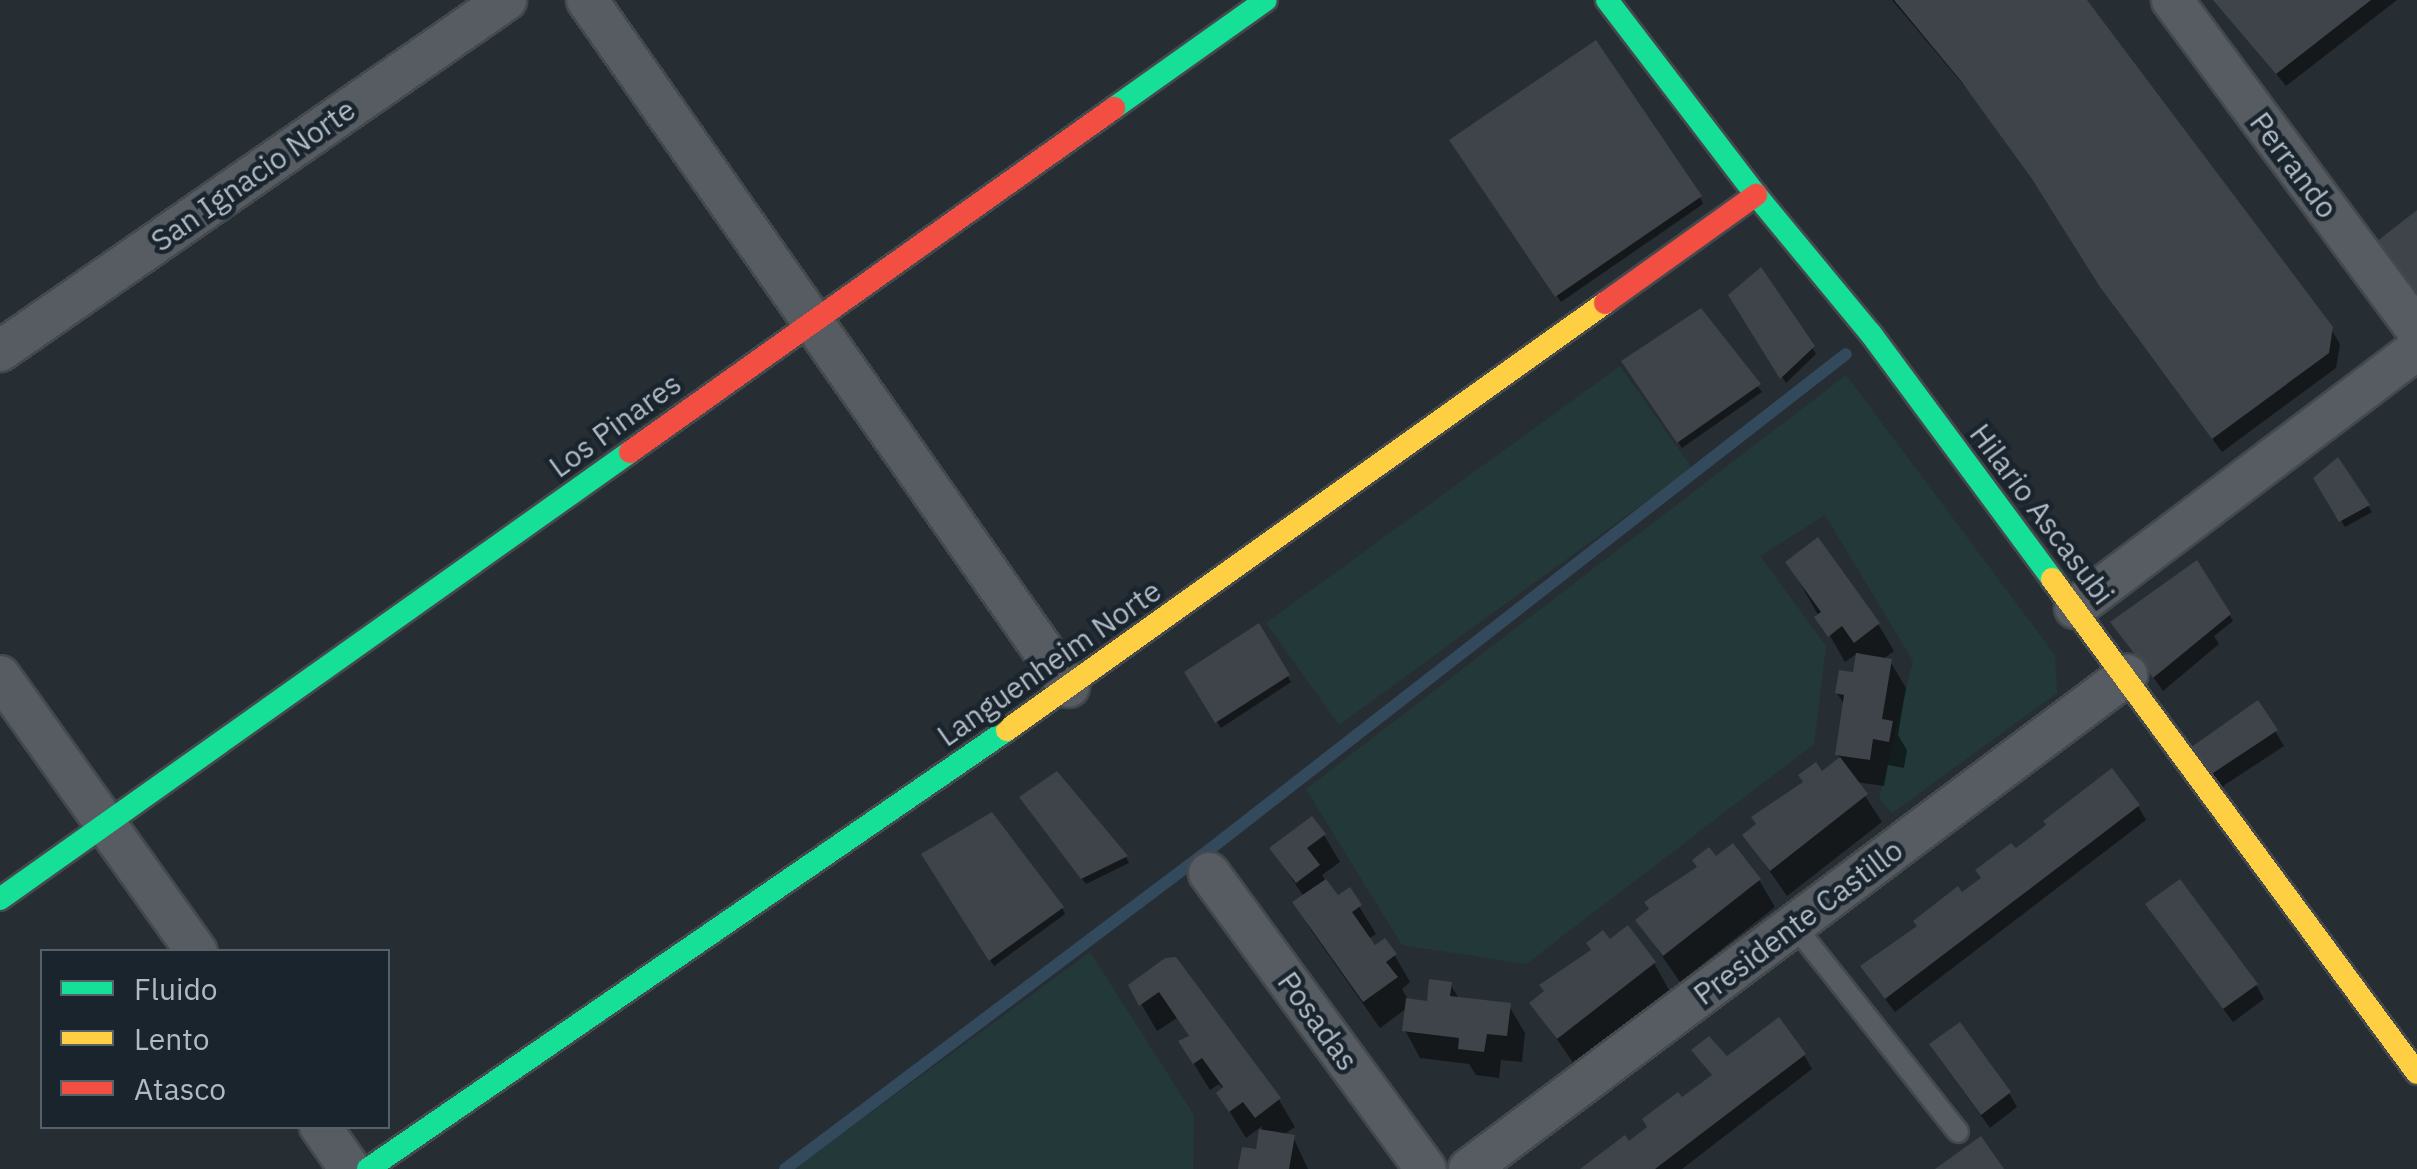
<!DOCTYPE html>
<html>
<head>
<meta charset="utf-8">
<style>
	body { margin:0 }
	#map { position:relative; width:2417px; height:1169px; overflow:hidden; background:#262d33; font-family:"IBM Plex Sans",sans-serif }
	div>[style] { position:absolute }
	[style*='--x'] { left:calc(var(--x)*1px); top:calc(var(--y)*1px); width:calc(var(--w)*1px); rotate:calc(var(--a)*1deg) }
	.green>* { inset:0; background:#233939 }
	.shadow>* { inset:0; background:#0007 }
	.stream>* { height:12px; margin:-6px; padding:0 6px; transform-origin:6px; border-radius:6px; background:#33495c }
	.building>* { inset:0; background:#3e4449 }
	.roads { filter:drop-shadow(2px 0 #44494e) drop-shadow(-2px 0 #44494e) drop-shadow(0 2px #44494e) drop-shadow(0 -2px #44494e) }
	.lane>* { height:20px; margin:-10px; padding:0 10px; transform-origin:10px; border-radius:10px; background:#565c61 }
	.street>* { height:40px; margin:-20px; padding:0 20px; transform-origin:20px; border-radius:20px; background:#565c61 }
	.fast>* { height:22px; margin:-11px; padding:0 11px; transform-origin:11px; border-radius:11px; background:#16e098 }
	.slow>* { height:22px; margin:-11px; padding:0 11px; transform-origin:11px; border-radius:11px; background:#ffcf43 }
	.jam>* { height:22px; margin:-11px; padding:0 11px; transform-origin:11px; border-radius:11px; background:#f24e42 }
	span { translate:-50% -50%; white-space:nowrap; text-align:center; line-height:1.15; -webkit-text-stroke:9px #1a242d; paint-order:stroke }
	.street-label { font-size:30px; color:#afbac5 }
	.legend { position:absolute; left:40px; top:949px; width:350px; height:180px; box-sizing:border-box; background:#1a242d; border:2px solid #56606a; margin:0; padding:12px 18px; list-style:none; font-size:30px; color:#afbac5 }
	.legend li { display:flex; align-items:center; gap:20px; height:50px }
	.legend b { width:50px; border:2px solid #56606a }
</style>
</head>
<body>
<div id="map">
	<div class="green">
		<div style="clip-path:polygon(1620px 366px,1692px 468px,1339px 725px,1266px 623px)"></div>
		<div style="clip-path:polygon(1846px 375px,2055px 655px,2057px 693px,1892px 813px,1879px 798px,1913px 661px,1825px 515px,1760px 556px,1826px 646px,1814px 744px,1526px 964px,1402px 945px,1306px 789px)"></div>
		<div style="clip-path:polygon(1090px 952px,1194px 1115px,1193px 1169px,794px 1169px)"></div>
	</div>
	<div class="shadow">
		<div style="clip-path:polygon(1892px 0,2084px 0,2331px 329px,2340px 344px,2336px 368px,2222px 452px,2116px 309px,2044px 194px,1972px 95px)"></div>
		<div style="clip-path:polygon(2217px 0,2397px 0,2286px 86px)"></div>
		<div style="clip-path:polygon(1453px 141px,1700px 197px,1703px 204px,1561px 302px)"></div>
		<div style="clip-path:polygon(1761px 271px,1816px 354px,1786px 383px,1731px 296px)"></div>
		<div style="clip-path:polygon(1700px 312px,1762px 392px,1682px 448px,1624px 362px)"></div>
		<div style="clip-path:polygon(2338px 461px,2372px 512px,2345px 527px,2316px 478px)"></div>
		<div style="clip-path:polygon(1788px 562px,1878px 624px,1894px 651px,1882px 660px,1890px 661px,1906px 688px,1898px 735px,1907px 750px,1904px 768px,1888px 765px,1884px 786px,1856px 782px,1882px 822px,1787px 896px,1745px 836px,1841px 760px,1837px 754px,1845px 706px,1837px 693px,1855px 675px,1859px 652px,1845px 662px)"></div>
		<div style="clip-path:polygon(2196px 563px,2233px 621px,2214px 636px,2219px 644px,2163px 691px,2114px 622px)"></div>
		<div style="clip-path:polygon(1258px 627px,1291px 682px,1221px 728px,1188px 673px)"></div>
		<div style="clip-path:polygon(2275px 731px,2284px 746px,2220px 788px,2201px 762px)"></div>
		<div style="clip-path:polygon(1056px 774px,1126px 857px,1129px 863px,1086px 884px,1026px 804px)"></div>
		<div style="clip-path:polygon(2138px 806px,2146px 820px,1895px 1012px,1871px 980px,2015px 852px)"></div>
		<div style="clip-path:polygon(1324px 835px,1340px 862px,1322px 875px,1337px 898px,1349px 890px,1376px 934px,1368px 939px,1375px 948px,1395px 956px,1410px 982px,1402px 989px,1409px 1001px,1429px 1003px,1450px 984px,1460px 1000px,1509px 1006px,1525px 1033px,1522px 1062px,1501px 1060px,1499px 1078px,1476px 1075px,1469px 1064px,1420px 1058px,1405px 1030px,1407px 1008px,1380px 1028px,1311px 930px,1295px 903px,1304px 897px,1272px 849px)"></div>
		<div style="clip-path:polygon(924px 855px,1062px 908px,1065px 914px,994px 966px)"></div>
		<div style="clip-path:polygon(1716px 860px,1759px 880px,1775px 907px,1680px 982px,1638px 921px)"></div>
		<div style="clip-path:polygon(2156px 919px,2256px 985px,2264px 999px,2233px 1022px)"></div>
		<div style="clip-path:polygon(1175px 960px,1279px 1100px,1295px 1127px,1283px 1135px,1293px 1137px,1308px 1169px,1241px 1169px,1259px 1151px,1262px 1126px,1246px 1138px,1219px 1094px,1224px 1090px,1219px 1084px,1210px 1090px,1197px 1069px,1182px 1042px,1190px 1038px,1177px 1018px,1157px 1031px,1131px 986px)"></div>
		<div style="clip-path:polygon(1654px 963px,1669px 990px,1574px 1064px,1532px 1003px)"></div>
		<div style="clip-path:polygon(1804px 1055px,1812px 1069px,1682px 1169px,1584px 1169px,1628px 1145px,1714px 1076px,1727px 1060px)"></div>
		<div style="clip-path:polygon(1940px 1059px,2009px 1093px,2017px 1107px,1990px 1128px)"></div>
	</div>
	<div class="stream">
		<div style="--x:785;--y:1169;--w:531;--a:-36.96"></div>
		<div style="--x:1209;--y:850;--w:807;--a:-37.91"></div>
	</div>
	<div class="building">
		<div style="clip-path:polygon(1894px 0,2087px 0,2333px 327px,2329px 353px,2212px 439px,2100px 287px,2032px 179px,1961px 81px)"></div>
		<div style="clip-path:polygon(2213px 0,2371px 0,2276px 74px)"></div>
		<div style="clip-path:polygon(1596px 40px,1702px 196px,1555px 297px,1449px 140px)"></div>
		<div style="clip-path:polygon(2417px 210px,2417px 298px,2376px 242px)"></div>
		<div style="clip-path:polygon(1761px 267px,1815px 346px,1780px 379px,1728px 295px)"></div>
		<div style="clip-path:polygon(1701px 308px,1761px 384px,1677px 443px,1621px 361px)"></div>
		<div style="clip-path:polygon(2338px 457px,2370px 505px,2339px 522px,2313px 478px)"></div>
		<div style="clip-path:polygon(1818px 537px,1880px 623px,1854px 643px,1842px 626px,1828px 637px,1814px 617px,1821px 612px,1785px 562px)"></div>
		<div style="clip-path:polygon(2197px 560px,2231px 614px,2153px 678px,2110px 622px)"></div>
		<div style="clip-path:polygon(1259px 623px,1290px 675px,1215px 723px,1184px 672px)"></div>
		<div style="clip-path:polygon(1856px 653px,1892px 659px,1882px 719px,1893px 721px,1889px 742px,1873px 739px,1870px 760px,1835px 755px,1844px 695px,1835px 693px,1839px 670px,1853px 672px)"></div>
		<div style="clip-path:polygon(2258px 700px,2278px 730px,2210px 775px,2190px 748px)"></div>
		<div style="clip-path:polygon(1840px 757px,1868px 794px,1770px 871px,1742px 835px,1756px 824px,1751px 817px,1803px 782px,1798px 775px,1816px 762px,1822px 771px)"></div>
		<div style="clip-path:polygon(2112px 768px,2140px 805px,1885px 999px,1860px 966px,1917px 926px,1913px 921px,1958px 886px,1962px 892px,1981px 878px,1975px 870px,2011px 843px,2016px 848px,2046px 825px,2043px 821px)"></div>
		<div style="clip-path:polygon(1057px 771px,1128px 856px,1081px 879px,1019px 797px)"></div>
		<div style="clip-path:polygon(992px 812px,1064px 907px,989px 961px,921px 854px)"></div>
		<div style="clip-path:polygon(1312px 816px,1326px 834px,1307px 848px,1320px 865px,1296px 883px,1269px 848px)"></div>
		<div style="clip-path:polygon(1733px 843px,1761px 879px,1663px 956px,1635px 920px,1649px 909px,1644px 902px,1697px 867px,1692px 860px,1709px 847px,1716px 856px)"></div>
		<div style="clip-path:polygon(1326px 879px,1338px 895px,1350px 887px,1362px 905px,1352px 912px,1375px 945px,1385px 938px,1397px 954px,1386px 962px,1398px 977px,1363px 1002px,1292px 902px)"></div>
		<div style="clip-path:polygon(2180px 879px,2258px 984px,2223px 1009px,2145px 904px)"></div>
		<div style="clip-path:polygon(1628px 925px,1656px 962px,1557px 1039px,1529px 1003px,1544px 991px,1539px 985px,1591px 950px,1586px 943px,1603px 930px,1610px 939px)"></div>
		<div style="clip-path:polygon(1176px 957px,1281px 1098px,1255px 1118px,1243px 1102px,1229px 1112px,1216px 1093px,1223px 1087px,1202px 1058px,1193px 1064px,1178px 1041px,1189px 1036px,1159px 992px,1139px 1006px,1128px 985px,1165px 958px)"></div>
		<div style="clip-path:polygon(1429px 979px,1452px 982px,1450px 996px,1511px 1003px,1507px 1036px,1487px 1034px,1484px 1052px,1458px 1049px,1459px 1038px,1402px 1031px,1406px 998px,1427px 1001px)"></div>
		<div style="clip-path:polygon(1779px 1017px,1806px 1054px,1655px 1169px,1580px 1169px,1625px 1135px,1629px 1141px,1647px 1127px,1642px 1119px,1678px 1092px,1682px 1097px,1712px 1075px,1691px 1050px,1709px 1036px,1727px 1056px)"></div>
		<div style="clip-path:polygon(1960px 1022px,2011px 1092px,1981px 1115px,1929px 1044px)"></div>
		<div style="clip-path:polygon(1259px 1129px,1295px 1135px,1289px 1169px,1238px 1169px,1242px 1147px,1256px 1149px)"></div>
		<div style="clip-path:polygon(1981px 1136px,2004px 1169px,1935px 1169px)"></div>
	</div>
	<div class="roads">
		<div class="lane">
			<div style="--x:1794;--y:925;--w:264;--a:51.6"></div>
		</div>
		<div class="street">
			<div style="--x:587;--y:0;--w:839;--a:54.95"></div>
			<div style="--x:2172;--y:0;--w:411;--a:53.4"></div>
			<div style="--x:0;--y:351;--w:616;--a:-34.75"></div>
			<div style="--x:2075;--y:608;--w:429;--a:-37.1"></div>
			<div style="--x:0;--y:676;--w:339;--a:54.5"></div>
			<div style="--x:1209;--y:873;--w:367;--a:53.8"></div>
			<div style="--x:320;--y:1126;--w:52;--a:55.1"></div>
			<div style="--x:1469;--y:1169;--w:823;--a:-36.9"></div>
		</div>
		<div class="fast">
			<div style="--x:1607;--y:0;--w:245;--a:52.6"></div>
			<div style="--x:1756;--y:195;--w:180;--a:50.4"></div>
			<div style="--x:1871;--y:334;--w:305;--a:53.5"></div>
			<div style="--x:1114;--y:108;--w:186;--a:-35.4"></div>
			<div style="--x:0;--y:899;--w:772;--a:-35.36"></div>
			<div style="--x:368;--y:1169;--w:775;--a:-34.49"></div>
		</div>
		<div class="slow">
			<div style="--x:2052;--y:579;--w:614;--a:53.54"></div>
			<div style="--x:1007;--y:730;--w:735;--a:-35.53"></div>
		</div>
		<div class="jam">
			<div style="--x:1605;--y:303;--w:186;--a:-35.6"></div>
			<div style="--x:630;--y:452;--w:594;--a:-35.4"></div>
		</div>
	</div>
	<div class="street-label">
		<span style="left:2294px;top:165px;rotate:53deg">Perrando</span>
		<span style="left:253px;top:175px;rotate:-35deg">San Ignacio Norte</span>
		<span style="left:615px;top:425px;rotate:-36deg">Los Pinares</span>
		<span style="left:2042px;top:514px;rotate:53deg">Hilario Ascasubi</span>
		<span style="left:1049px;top:663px;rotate:-35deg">Languenheim Norte</span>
		<span style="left:1798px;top:922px;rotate:-37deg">Presidente Castillo</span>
		<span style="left:1318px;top:1021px;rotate:54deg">Posadas</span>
	</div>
	<ul class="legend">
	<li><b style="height:12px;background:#16e098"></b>Fluido</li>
	<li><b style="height:12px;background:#ffcf43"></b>Lento</li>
	<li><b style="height:12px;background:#f24e42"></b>Atasco</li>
	</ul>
</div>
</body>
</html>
